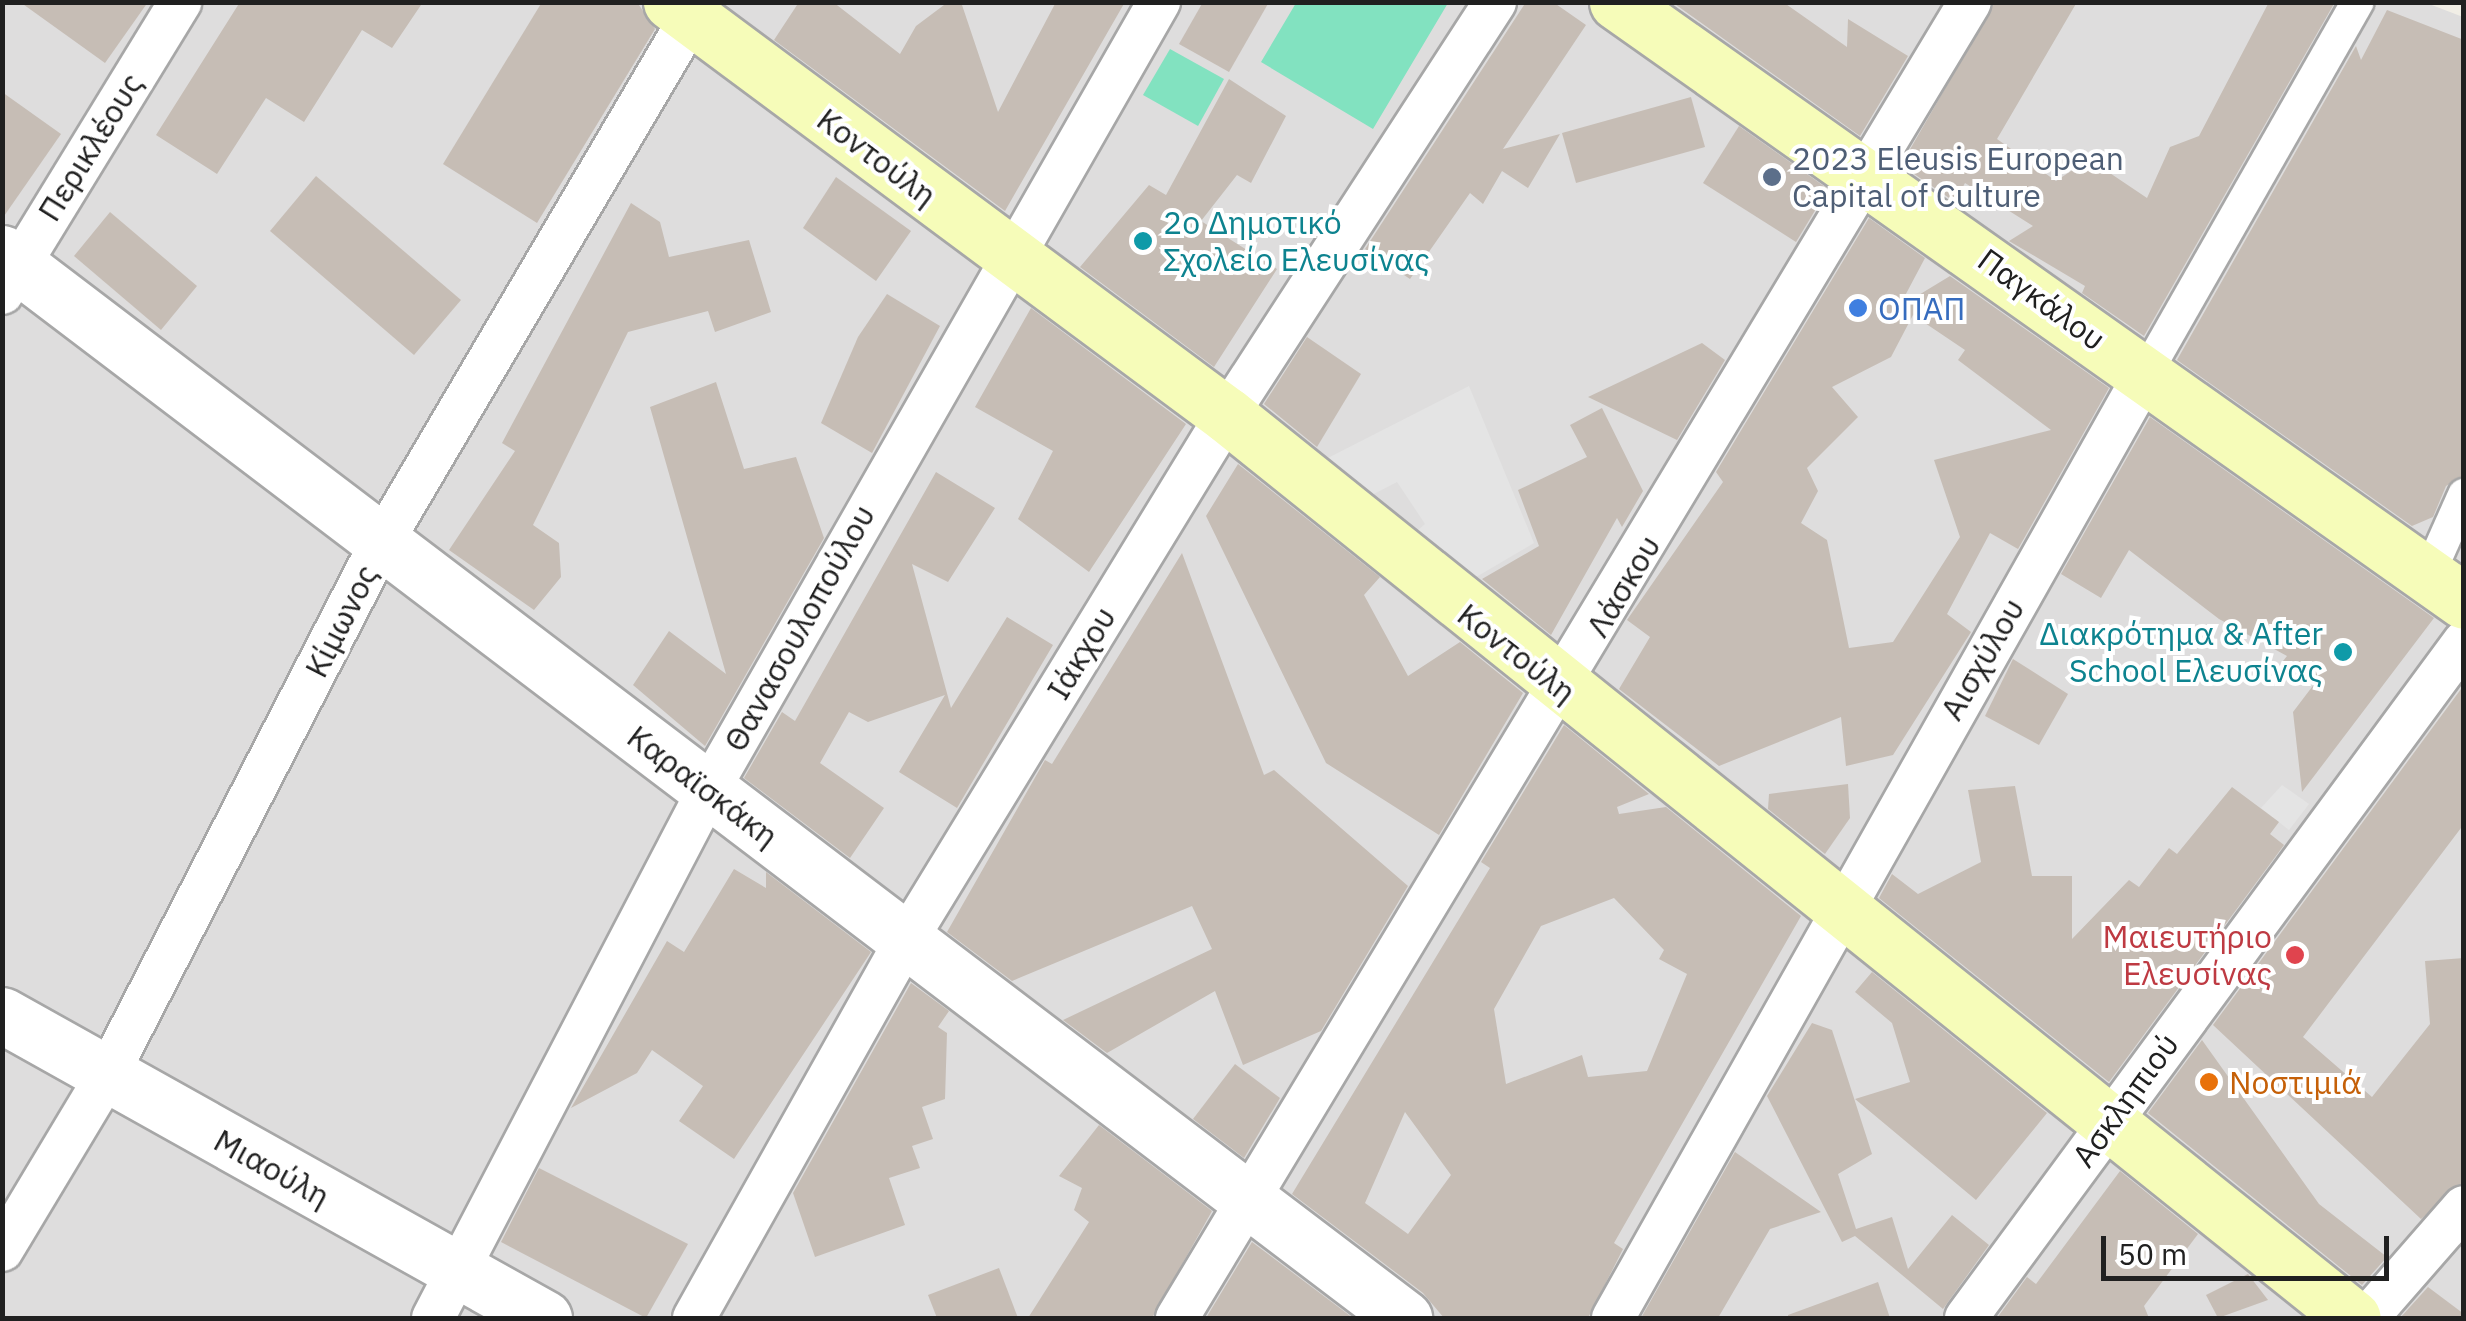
<!DOCTYPE html>
<html>
<head>
<meta charset="utf-8">
<style>
	body { margin:0 }
	#map { position:relative; width:2466px; height:1321px; overflow:hidden; background:#f1eee6; font-family:"IBM Plex Sans",sans-serif }
	div>[style] { position:absolute }
	[style*='--x'] { left:calc(var(--x)*1px); top:calc(var(--y)*1px); width:calc(var(--w)*1px); rotate:calc(var(--a)*1deg) }
	.residential>* { inset:0; background:#dedddd }
	.pitch>* { inset:0; background:#82e2c0 }
	.parking>* { inset:0; background:#e4e4e4 }
	.building>* { inset:0; background:#c6bdb5 }
	.roads { filter:drop-shadow(2px 0 #a7a7a7) drop-shadow(-2px 0 #a7a7a7) drop-shadow(0 2px #a7a7a7) drop-shadow(0 -2px #a7a7a7) }
	.pedestrian>* { height:32px; margin:-16px; padding:0 16px; transform-origin:16px; border-radius:16px; background:#fff }
	.minor>* { height:42px; margin:-21px; padding:0 21px; transform-origin:21px; border-radius:21px; background:#fff }
	.tertiary>* { height:55px; margin:-27.5px; padding:0 27.5px; transform-origin:27.5px; border-radius:27.5px; background:#fff }
	.secondary>* { height:55px; margin:-27.5px; padding:0 27.5px; transform-origin:27.5px; border-radius:27.5px; background:#f6fcb9 }
	.dots>* { width:28px; height:28px; translate:-50% -50%; box-sizing:border-box; border:5px solid #fff; border-radius:50% }
	span { translate:-50% -50%; white-space:nowrap; text-align:center; line-height:1.15; -webkit-text-stroke:8px #fff; paint-order:stroke }
	.street-label { font-size:32px; color:#202020 }
	.service-label { font-size:32px; color:#4e5e75 }
	.left { translate:0 -50%; text-align:left }
	.culture-label { font-size:32px; color:#0d838f }
	.right { translate:-100% -50%; text-align:right }
	.shop-label { font-size:32px; color:#366cbe }
	.health-label { font-size:32px; color:#be3a42 }
	.food-label { font-size:32px; color:#c56008 }
	.frame { position:absolute; inset:0; border:5px solid #202020; pointer-events:none }
	.scale { position:absolute; left:2101px; top:1236px; width:288px; height:45px; box-sizing:border-box; border:5px solid #202020; border-top:0; padding-left:12px; font-size:30px; line-height:35px; white-space:nowrap; color:#202020; -webkit-text-stroke:8px #fff; paint-order:stroke }
</style>
</head>
<body>
<div id="map">
	<div class="residential">
		<div style="clip-path:polygon(2424px 2px,2463px 17px,2463px 1318px,3px 1318px,3px 3px)"></div>
	</div>
	<div class="pitch">
		<div style="clip-path:polygon(1296px 3px,1296px 2px,1448px 3px,1373px 129px,1261px 62px)"></div>
		<div style="clip-path:polygon(1170px 49px,1224px 79px,1198px 126px,1143px 95px)"></div>
	</div>
	<div class="parking">
		<div style="clip-path:polygon(1469px 386px,1534px 543px,1466px 583px,1410px 537px,1425px 524px,1397px 482px,1366px 498px,1320px 462px)"></div>
		<div style="clip-path:polygon(2282px 785px,2309px 804px,2289px 830px,2261px 808px)"></div>
	</div>
	<div class="building">
		<div style="clip-path:polygon(20px 2px,148px 2px,105px 63px)"></div>
		<div style="clip-path:polygon(240px 2px,423px 2px,392px 48px,362px 30px,304px 122px,266px 98px,217px 174px,156px 135px)"></div>
		<div style="clip-path:polygon(542px 2px,637px 2px,655px 29px,537px 223px,443px 164px)"></div>
		<div style="clip-path:polygon(799px 2px,833px 2px,900px 54px,916px 26px,948px 2px,961px 2px,998px 112px,1056px 2px,1125px 2px,1005px 211px,774px 40px)"></div>
		<div style="clip-path:polygon(1203px 2px,1269px 2px,1229px 72px,1179px 44px)"></div>
		<div style="clip-path:polygon(1526px 2px,1553px 2px,1586px 25px,1503px 149px,1560px 134px,1528px 188px,1502px 171px,1483px 204px,1470px 193px,1410px 279px,1365px 249px)"></div>
		<div style="clip-path:polygon(1672px 2px,1783px 2px,1847px 47px,1848px 19px,1908px 56px,1860px 136px)"></div>
		<div style="clip-path:polygon(1995px 2px,2077px 2px,1997px 139px,2056px 181px,2089px 159px,2147px 198px,2170px 147px,2199px 136px,2269px 2px,2335px 2px,2144px 336px,2082px 293px,2085px 286px,2009px 241px,2033px 226px,1965px 183px,1955px 202px,1901px 165px)"></div>
		<div style="clip-path:polygon(2387px 10px,2464px 40px,2464px 475px,2446px 486px,2433px 517px,2412px 526px,2177px 360px,2356px 46px,2361px 60px)"></div>
		<div style="clip-path:polygon(1229px 79px,1286px 116px,1251px 183px,1237px 175px,1201px 221px,1277px 269px,1214px 367px,1080px 267px,1149px 185px,1166px 195px)"></div>
		<div style="clip-path:polygon(2px 92px,61px 134px,2px 219px)"></div>
		<div style="clip-path:polygon(1691px 97px,1705px 147px,1576px 183px,1562px 133px)"></div>
		<div style="clip-path:polygon(1739px 126px,1828px 189px,1796px 242px,1703px 183px)"></div>
		<div style="clip-path:polygon(316px 176px,461px 300px,414px 355px,270px 231px)"></div>
		<div style="clip-path:polygon(836px 177px,911px 231px,876px 281px,803px 228px)"></div>
		<div style="clip-path:polygon(631px 203px,660px 222px,669px 257px,749px 240px,771px 312px,715px 332px,708px 311px,628px 332px,533px 525px,559px 543px,561px 577px,534px 610px,449px 550px,515px 451px,502px 443px)"></div>
		<div style="clip-path:polygon(110px 212px,197px 286px,161px 330px,74px 256px)"></div>
		<div style="clip-path:polygon(evenodd,1869px 218px,1925px 258px,1899px 307px,1950px 276px,2109px 388px,2018px 549px,1990px 533px,1947px 614px,1971px 632px,1893px 755px,1846px 766px,1841px 717px,1719px 766px,1619px 689px,1650px 637px,1627px 620px,1723px 482px,1716px 472px,1869px 218px,1913px 315px,1965px 350px,1958px 360px,2051px 430px,1934px 460px,1960px 537px,1893px 642px,1849px 648px,1827px 540px,1801px 523px,1818px 491px,1807px 468px,1858px 417px,1832px 387px,1891px 357px,1913px 315px)"></div>
		<div style="clip-path:polygon(887px 294px,940px 326px,872px 453px,821px 423px,858px 337px)"></div>
		<div style="clip-path:polygon(1031px 308px,1186px 424px,1089px 572px,1018px 519px,1053px 451px,975px 407px)"></div>
		<div style="clip-path:polygon(1307px 337px,1361px 374px,1317px 447px,1264px 404px)"></div>
		<div style="clip-path:polygon(1702px 343px,1725px 360px,1677px 440px,1588px 397px)"></div>
		<div style="clip-path:polygon(716px 382px,744px 469px,796px 457px,824px 538px,705px 746px,633px 685px,669px 631px,726px 674px,650px 407px)"></div>
		<div style="clip-path:polygon(1602px 408px,1643px 491px,1622px 527px,1617px 518px,1551px 635px,1482px 579px,1539px 546px,1518px 490px,1587px 457px,1570px 425px)"></div>
		<div style="clip-path:polygon(2150px 417px,2434px 618px,2302px 792px,2293px 712px,2315px 683px,2283px 661px,2287px 656px,2219px 619px,2129px 550px,2101px 598px,2061px 574px)"></div>
		<div style="clip-path:polygon(1238px 464px,1380px 577px,1364px 595px,1408px 676px,1460px 642px,1523px 693px,1439px 835px,1326px 763px,1206px 516px)"></div>
		<div style="clip-path:polygon(936px 472px,995px 508px,948px 582px,912px 564px,951px 708px,1007px 617px,1053px 645px,957px 808px,899px 772px,945px 695px,868px 722px,849px 712px,820px 763px,884px 808px,850px 858px,744px 778px,782px 712px,795px 721px)"></div>
		<div style="clip-path:polygon(1182px 553px,1264px 775px,1274px 770px,1408px 886px,1321px 1031px,1243px 1065px,1215px 991px,1107px 1053px,1063px 1020px,1212px 949px,1192px 906px,1012px 981px,947px 932px,1045px 760px,1052px 764px)"></div>
		<div style="clip-path:polygon(2013px 659px,2068px 694px,2039px 745px,1985px 716px)"></div>
		<div style="clip-path:polygon(2464px 685px,2464px 824px,2303px 1037px,2372px 1097px,2430px 1024px,2425px 961px,2464px 958px,2464px 1183px,2421px 1219px,2213px 1025px)"></div>
		<div style="clip-path:polygon(evenodd,1564px 725px,1649px 794px,1617px 807px,1619px 814px,1666px 807px,1801px 916px,1614px 1243px,1623px 1249px,1588px 1318px,1444px 1318px,1423px 1293px,1292px 1194px,1490px 868px,1481px 862px,1564px 725px,1614px 898px,1664px 950px,1659px 959px,1687px 974px,1647px 1071px,1588px 1077px,1582px 1055px,1506px 1084px,1494px 1009px,1541px 926px,1614px 898px,1564px 725px,1405px 1112px,1451px 1175px,1408px 1234px,1365px 1203px,1405px 1112px)"></div>
		<div style="clip-path:polygon(1848px 784px,1850px 818px,1825px 854px,1768px 809px,1769px 794px)"></div>
		<div style="clip-path:polygon(2015px 786px,2032px 876px,2072px 876px,2072px 939px,2129px 880px,2139px 887px,2169px 848px,2177px 854px,2232px 787px,2279px 822px,2270px 834px,2284px 845px,2109px 1082px,1879px 898px,1892px 874px,1918px 894px,1981px 862px,1968px 790px)"></div>
		<div style="clip-path:polygon(734px 869px,766px 888px,766px 872px,871px 952px,734px 1159px,679px 1121px,703px 1086px,652px 1050px,637px 1073px,571px 1108px,667px 941px,684px 952px)"></div>
		<div style="clip-path:polygon(1872px 972px,2047px 1113px,1976px 1200px,1855px 1099px,1910px 1082px,1892px 1023px,1855px 992px)"></div>
		<div style="clip-path:polygon(911px 983px,949px 1011px,938px 1027px,947px 1033px,945px 1099px,922px 1107px,933px 1139px,912px 1146px,920px 1168px,889px 1178px,905px 1225px,815px 1257px,793px 1193px)"></div>
		<div style="clip-path:polygon(1812px 1023px,1832px 1030px,1872px 1154px,1838px 1174px,1856px 1229px,1892px 1217px,1908px 1269px,1952px 1215px,1989px 1245px,1943px 1309px,1855px 1236px,1842px 1242px,1767px 1096px)"></div>
		<div style="clip-path:polygon(2202px 1040px,2319px 1204px,2387px 1257px,2362px 1285px,2148px 1113px)"></div>
		<div style="clip-path:polygon(1235px 1064px,1280px 1098px,1244px 1158px,1193px 1119px)"></div>
		<div style="clip-path:polygon(1099px 1125px,1212px 1211px,1152px 1318px,1028px 1318px,1089px 1222px,1074px 1210px,1082px 1188px,1059px 1176px)"></div>
		<div style="clip-path:polygon(1735px 1152px,1821px 1212px,1770px 1229px,1718px 1318px,1641px 1318px)"></div>
		<div style="clip-path:polygon(539px 1168px,688px 1244px,646px 1318px,501px 1242px)"></div>
		<div style="clip-path:polygon(2120px 1171px,2198px 1234px,2144px 1306px,2149px 1318px,1997px 1318px,2027px 1277px,2036px 1284px)"></div>
		<div style="clip-path:polygon(1252px 1242px,1353px 1318px,1206px 1318px)"></div>
		<div style="clip-path:polygon(999px 1268px,1018px 1318px,937px 1318px,928px 1295px)"></div>
		<div style="clip-path:polygon(2248px 1274px,2268px 1300px,2218px 1318px,2206px 1295px)"></div>
		<div style="clip-path:polygon(1878px 1282px,1890px 1318px,1788px 1318px,1788px 1315px)"></div>
		<div style="clip-path:polygon(2428px 1287px,2464px 1314px,2464px 1318px,2400px 1318px)"></div>
	</div>
	<div class="roads">
		<div class="pedestrian">
			<div style="--x:2146;--y:373;--w:427;--a:-60.3"></div>
			<div style="--x:2428;--y:576;--w:89;--a:-66"></div>
		</div>
		<div class="minor">
			<div style="--x:2;--y:293;--w:341;--a:-58.5"></div>
			<div style="--x:2;--y:1250;--w:204;--a:-59"></div>
			<div style="--x:107;--y:1075;--w:594;--a:-62.74"></div>
			<div style="--x:379;--y:547;--w:633;--a:-59.5"></div>
			<div style="--x:433;--y:1318;--w:597;--a:-62.45"></div>
			<div style="--x:709;--y:789;--w:907;--a:-60.24"></div>
			<div style="--x:694;--y:1318;--w:433;--a:-60.7"></div>
			<div style="--x:906;--y:940;--w:615;--a:-58.56"></div>
			<div style="--x:1227;--y:415;--w:492;--a:-57"></div>
			<div style="--x:1177;--y:1318;--w:1536;--a:-58.93"></div>
			<div style="--x:1613;--y:1318;--w:1085;--a:-60.58"></div>
			<div style="--x:1966;--y:1318;--w:840;--a:-53.62"></div>
			<div style="--x:2367;--y:1318;--w:147;--a:-48.9"></div>
		</div>
		<div class="tertiary">
			<div style="--x:2;--y:253;--w:1761;--a:37.22"></div>
			<div style="--x:2;--y:1015;--w:621;--a:29.21"></div>
		</div>
		<div class="secondary">
			<div style="--x:671;--y:2;--w:693;--a:36.61"></div>
			<div style="--x:1227;--y:415;--w:1443;--a:38.73"></div>
			<div style="--x:1617;--y:2;--w:1037;--a:35.27"></div>
		</div>
	</div>
	<div class="dots">
		<div style="left:1772px;top:177px;background:#5c6f8a"></div>
		<div style="left:1143px;top:241px;background:#0f9aa8"></div>
		<div style="left:1858px;top:308px;background:#3f7fe0"></div>
		<div style="left:2343px;top:652px;background:#0f9aa8"></div>
		<div style="left:2295px;top:955px;background:#e0444e"></div>
		<div style="left:2209px;top:1082px;background:#e8710a"></div>
	</div>
	<div class="street-label">
		<span style="left:90px;top:147px;rotate:-58deg">Περικλέους</span>
		<span style="left:877px;top:157px;rotate:37deg">Κοντούλη</span>
		<span style="left:2042px;top:299px;rotate:36deg">Παγκάλου</span>
		<span style="left:1623px;top:586px;rotate:-59deg">Λάσκου</span>
		<span style="left:341px;top:621px;rotate:-63deg">Κίμωνος</span>
		<span style="left:799px;top:628px;rotate:-61deg">Θανασουλοπούλου</span>
		<span style="left:1081px;top:653px;rotate:-59deg">Ιάκχου</span>
		<span style="left:1517px;top:653px;rotate:38deg">Κοντούλη</span>
		<span style="left:1982px;top:659px;rotate:-60deg">Αισχύλου</span>
		<span style="left:703px;top:786px;rotate:37deg">Καραϊσκάκη</span>
		<span style="left:2125px;top:1100px;rotate:-54deg">Ασκληπιού</span>
		<span style="left:272px;top:1168px;rotate:29deg">Μιαούλη</span>
	</div>
	<div class="service-label">
		<span class="left" style="left:1792px;top:177px">2023 Eleusis European<br>Capital of Culture</span>
	</div>
	<div class="culture-label">
		<span class="left" style="left:1163px;top:241px">2ο Δημοτικό<br>Σχολείο Ελευσίνας</span>
		<span class="right" style="left:2323px;top:652px">Διακρότημα &amp; After<br>School Ελευσίνας</span>
	</div>
	<div class="shop-label">
		<span class="left" style="left:1878px;top:308px">ΟΠΑΠ</span>
	</div>
	<div class="health-label">
		<span class="right" style="left:2272px;top:955px">Μαιευτήριο<br>Ελευσίνας</span>
	</div>
	<div class="food-label">
		<span class="left" style="left:2229px;top:1082px">Νοστιμιά</span>
	</div>
	<div class="frame"></div>
	<div class="scale">50 m</div>
</div>
</body>
</html>
